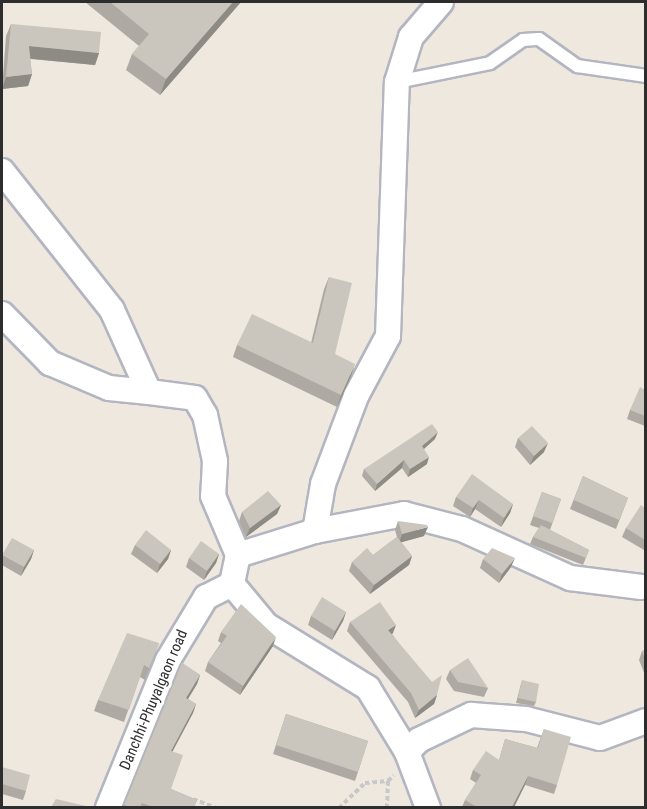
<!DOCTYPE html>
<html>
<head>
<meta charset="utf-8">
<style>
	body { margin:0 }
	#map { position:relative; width:647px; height:809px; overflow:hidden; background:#eee8df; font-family:"Roboto Condensed",sans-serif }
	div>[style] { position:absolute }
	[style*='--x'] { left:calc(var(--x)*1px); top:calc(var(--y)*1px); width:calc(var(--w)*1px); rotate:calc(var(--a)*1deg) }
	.path>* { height:4px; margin-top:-2px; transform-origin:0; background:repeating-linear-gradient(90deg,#c8c8c8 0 4.5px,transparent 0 7.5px) }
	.roads { filter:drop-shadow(2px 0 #b3b5c0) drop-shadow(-2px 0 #b3b5c0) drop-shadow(0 2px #b3b5c0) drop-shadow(0 -2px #b3b5c0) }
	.service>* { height:12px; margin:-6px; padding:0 6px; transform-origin:6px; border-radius:6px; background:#fff }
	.minor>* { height:24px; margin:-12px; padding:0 12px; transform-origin:12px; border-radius:12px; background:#fff }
	.wall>* { inset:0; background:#aeaaa3 }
	.shaded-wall>* { inset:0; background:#8d8b84 }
	.building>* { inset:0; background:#cac6bd }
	span { translate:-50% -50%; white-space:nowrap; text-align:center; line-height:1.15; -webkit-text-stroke:6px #fff; paint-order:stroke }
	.street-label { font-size:15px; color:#2d2d2d }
	.frame { position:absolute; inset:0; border:3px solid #2d2d2d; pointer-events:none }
</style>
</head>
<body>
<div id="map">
	<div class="path">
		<div style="--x:193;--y:799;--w:26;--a:21"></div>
		<div style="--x:339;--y:808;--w:36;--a:-44"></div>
		<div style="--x:365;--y:783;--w:23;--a:-5"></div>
		<div style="--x:388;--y:781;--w:8;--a:-45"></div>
		<div style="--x:387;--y:808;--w:27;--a:-88"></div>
	</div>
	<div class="roads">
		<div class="service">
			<div style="--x:397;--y:82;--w:95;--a:-11.5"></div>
			<div style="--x:490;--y:63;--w:40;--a:-34.9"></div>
			<div style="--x:523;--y:40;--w:16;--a:-4"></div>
			<div style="--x:539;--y:39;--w:47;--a:35.4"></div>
			<div style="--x:577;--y:66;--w:70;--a:8.2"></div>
		</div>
		<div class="minor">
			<div style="--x:2;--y:171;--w:177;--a:51.6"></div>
			<div style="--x:112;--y:310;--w:90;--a:65.7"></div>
			<div style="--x:149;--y:392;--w:46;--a:7.4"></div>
			<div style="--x:195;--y:398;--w:20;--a:60"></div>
			<div style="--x:205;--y:415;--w:47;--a:77.7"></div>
			<div style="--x:215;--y:461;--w:35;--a:93"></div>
			<div style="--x:213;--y:496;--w:64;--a:67"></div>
			<div style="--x:238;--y:555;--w:30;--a:102"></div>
			<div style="--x:232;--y:584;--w:29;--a:153"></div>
			<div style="--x:206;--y:597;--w:74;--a:121.1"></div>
			<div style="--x:168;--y:660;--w:160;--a:112.1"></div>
			<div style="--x:2;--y:314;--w:69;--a:45.6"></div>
			<div style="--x:50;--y:363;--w:64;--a:23"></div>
			<div style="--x:109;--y:388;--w:40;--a:5.7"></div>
			<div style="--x:315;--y:531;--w:48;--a:-80.3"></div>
			<div style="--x:323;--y:484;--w:94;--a:-69.4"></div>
			<div style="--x:356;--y:396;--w:68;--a:-61.9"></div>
			<div style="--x:388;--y:336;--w:254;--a:-88"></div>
			<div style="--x:397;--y:82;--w:47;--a:-72.7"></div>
			<div style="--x:411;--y:37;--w:46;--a:-49.4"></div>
			<div style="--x:238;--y:555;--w:81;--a:-17.3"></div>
			<div style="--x:315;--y:531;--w:91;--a:-10.8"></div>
			<div style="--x:404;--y:514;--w:60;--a:14.5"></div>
			<div style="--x:462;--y:529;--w:119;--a:24.4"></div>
			<div style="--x:570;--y:578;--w:72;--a:7.2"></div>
			<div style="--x:232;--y:584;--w:53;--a:50.3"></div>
			<div style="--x:266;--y:625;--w:120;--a:31.7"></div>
			<div style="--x:368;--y:688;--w:75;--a:58.6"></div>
			<div style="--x:407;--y:752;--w:17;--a:-45"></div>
			<div style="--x:419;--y:740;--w:58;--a:-25.7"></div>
			<div style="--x:471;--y:715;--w:55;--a:4.2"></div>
			<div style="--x:526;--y:719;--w:76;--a:14.4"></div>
			<div style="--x:600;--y:738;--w:49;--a:-20.3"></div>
			<div style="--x:407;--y:752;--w:60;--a:69.4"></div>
		</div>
	</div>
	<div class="wall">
		<div style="clip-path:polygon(85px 2px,241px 2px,160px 95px,126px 70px,132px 54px,139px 46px)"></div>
		<div style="clip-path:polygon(11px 24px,99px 53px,95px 65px,30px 59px,32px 74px,28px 86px,2px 89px,6px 36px)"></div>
		<div style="clip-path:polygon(329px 277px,335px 354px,351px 376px,337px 407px,233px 357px,237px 345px,311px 343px,324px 289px)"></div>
		<div style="clip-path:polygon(645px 390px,645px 426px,627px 419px,630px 410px)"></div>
		<div style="clip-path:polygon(518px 438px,544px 452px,530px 465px,515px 447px)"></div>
		<div style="clip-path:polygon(435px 439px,424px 449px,427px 464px,408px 477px,402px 468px,375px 491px,362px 476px,364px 469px)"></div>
		<div style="clip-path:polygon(583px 476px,628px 498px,616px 529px,570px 509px)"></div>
		<div style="clip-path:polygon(542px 492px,561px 499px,550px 530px,589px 550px,583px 565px,530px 544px,533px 537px,539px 528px,530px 525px)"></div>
		<div style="clip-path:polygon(456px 497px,513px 504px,510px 513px,501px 527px,475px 509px,470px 517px,453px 506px)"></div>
		<div style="clip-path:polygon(281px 505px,277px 514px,246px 537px,239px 521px,242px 512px)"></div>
		<div style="clip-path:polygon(645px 508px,645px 548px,644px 550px,622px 537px,626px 528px)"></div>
		<div style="clip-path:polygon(398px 521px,424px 536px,401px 542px,412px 556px,409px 565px,370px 594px,349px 571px,352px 562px,373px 555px,397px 537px,395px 530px)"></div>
		<div style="clip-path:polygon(135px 545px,171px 550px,168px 559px,157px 573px,131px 554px)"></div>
		<div style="clip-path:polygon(34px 550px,31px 559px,21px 576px,2px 565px,2px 555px)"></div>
		<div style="clip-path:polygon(219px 554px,216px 563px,204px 580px,186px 567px,189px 558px)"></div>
		<div style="clip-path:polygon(483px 559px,511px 567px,499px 583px,480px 568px)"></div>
		<div style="clip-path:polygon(346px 612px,343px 621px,332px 640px,308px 625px,311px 616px)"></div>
		<div style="clip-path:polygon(350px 622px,393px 633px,392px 634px,437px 695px,434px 704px,415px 718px,408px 702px,347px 631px)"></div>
		<div style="clip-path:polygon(221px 632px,273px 646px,240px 695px,205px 671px,208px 662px,221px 643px,218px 641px)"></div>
		<div style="clip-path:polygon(159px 643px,145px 680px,140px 677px,124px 722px,94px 711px,98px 700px)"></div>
		<div style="clip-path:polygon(645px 650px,645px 675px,639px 660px,642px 651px)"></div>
		<div style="clip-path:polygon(182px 663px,200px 675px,197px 684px,188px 699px,196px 704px,193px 713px,172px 751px,171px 789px,197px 800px,194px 807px,123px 807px)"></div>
		<div style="clip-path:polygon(450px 670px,488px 688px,484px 697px,454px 691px,446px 679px)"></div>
		<div style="clip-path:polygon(522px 680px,536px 702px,534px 706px,516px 703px)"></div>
		<div style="clip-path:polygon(286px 714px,368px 741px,355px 781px,273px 754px)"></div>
		<div style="clip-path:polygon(544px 729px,557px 785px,554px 794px,525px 785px,514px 807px,462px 807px,465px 800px,476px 783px,470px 779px,473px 770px,499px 760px,505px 739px,537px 748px)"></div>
		<div style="clip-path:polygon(2px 767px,26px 791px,23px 800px,2px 794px)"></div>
	</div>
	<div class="shaded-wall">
		<div style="clip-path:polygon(233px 2px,241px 2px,160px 95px,166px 79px)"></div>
		<div style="clip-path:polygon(29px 46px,99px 53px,95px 65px,24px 58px)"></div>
		<div style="clip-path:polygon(32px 74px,28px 86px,2px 89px,6px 77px)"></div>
		<div style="clip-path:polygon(355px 364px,351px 376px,337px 407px,341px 395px)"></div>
		<div style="clip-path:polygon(438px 432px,435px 439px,419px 453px,422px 446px)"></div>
		<div style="clip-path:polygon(548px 443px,544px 452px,530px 465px,534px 456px)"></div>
		<div style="clip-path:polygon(429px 457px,427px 464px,408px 477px,410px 469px)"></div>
		<div style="clip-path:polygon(404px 460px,402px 468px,375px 491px,377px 484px)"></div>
		<div style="clip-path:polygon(479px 500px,475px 509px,470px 517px,473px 508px)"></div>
		<div style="clip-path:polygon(513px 504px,510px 513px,501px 527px,504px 518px)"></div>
		<div style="clip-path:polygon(281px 505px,277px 514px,246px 537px,250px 528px)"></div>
		<div style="clip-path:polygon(428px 527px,424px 536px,399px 543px,402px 534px)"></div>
		<div style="clip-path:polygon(34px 550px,31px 559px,21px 576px,24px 567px)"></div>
		<div style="clip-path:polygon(171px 550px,168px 559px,157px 573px,160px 564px)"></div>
		<div style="clip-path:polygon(219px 554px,216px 563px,204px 580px,207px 571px)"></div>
		<div style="clip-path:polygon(412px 556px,409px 565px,370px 594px,374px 585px)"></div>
		<div style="clip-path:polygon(515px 558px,511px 567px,499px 583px,502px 574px)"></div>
		<div style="clip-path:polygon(346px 612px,343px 621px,332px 640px,335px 631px)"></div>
		<div style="clip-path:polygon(396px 625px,393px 633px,385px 638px,388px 630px)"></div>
		<div style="clip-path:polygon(276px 637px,273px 646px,240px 695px,243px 686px)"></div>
		<div style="clip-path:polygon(200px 675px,197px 684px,183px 707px,186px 698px)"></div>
		<div style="clip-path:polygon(437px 695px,434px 704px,415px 718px,419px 710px)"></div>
		<div style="clip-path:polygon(196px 704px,193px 713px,168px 760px,171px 751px)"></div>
		<div style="clip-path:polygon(528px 776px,525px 785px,514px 807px,512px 807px)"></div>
	</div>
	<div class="building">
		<div style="clip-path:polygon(110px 2px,233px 2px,166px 79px,132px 54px,149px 34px)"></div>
		<div style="clip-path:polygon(11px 24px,101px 32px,99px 53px,29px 46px,32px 74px,6px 77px)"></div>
		<div style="clip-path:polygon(329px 277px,352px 283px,335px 354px,355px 364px,341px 395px,237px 345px,252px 314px,313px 343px)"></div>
		<div style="clip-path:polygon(640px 387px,645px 390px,645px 416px,630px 410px)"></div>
		<div style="clip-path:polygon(432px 424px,438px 432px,422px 446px,429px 457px,410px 469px,404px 460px,377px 484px,364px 469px)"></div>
		<div style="clip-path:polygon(532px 426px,548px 443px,534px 456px,518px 438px)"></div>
		<div style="clip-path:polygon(472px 474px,513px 504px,504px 518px,479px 500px,473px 508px,456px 497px)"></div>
		<div style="clip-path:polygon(583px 476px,628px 498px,619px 520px,574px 500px)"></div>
		<div style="clip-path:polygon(268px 491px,281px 505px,250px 528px,242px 512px)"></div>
		<div style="clip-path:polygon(542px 492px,561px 499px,552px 523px,533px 516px)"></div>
		<div style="clip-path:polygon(641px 505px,645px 508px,645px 540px,626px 528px)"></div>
		<div style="clip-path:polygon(398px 521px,427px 525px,428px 527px,402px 534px)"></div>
		<div style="clip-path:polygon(541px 525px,589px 550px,586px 558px,533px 537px)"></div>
		<div style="clip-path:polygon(146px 530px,171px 550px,160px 564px,135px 545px)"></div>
		<div style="clip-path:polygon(397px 537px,412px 556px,374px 585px,352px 562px,367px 548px,373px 555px)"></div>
		<div style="clip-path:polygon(12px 538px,34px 550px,24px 567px,2px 555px)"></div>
		<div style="clip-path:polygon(201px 541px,219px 554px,207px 571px,189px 558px)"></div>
		<div style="clip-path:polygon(492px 548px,515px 558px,502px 574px,483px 559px)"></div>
		<div style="clip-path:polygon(322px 597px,346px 612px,335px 631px,311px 616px)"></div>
		<div style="clip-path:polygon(380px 602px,396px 625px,388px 630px,432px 682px,442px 675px,437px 695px,419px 710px,411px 693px,350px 622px)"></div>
		<div style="clip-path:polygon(241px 604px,276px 637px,243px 686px,208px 662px,227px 636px,221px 632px)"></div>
		<div style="clip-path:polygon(127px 633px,159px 643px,149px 668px,144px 665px,129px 710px,98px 700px)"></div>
		<div style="clip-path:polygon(645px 650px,645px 659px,642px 651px)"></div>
		<div style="clip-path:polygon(468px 658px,488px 688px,458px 682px,450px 670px)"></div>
		<div style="clip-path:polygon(182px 663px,200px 675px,186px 698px,196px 704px,171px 751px,183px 755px,171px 789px,197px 800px,194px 807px,153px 807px,142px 803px,140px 807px,131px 807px,124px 805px)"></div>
		<div style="clip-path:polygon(522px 680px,539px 684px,536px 702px,518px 698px)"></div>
		<div style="clip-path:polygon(286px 714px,368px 741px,358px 772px,276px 745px)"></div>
		<div style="clip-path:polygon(544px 729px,571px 737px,557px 785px,528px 776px,512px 807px,477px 807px,465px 800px,481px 775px,473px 770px,486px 751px,499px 760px,505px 739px,538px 748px)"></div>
		<div style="clip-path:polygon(2px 767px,30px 775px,26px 791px,2px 784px)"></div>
		<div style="clip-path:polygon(56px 799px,90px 807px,51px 807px)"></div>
	</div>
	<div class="street-label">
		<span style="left:154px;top:700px;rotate:-67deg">Danchhi-Phuyalgaon road</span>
	</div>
	<div class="frame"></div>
</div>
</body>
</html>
